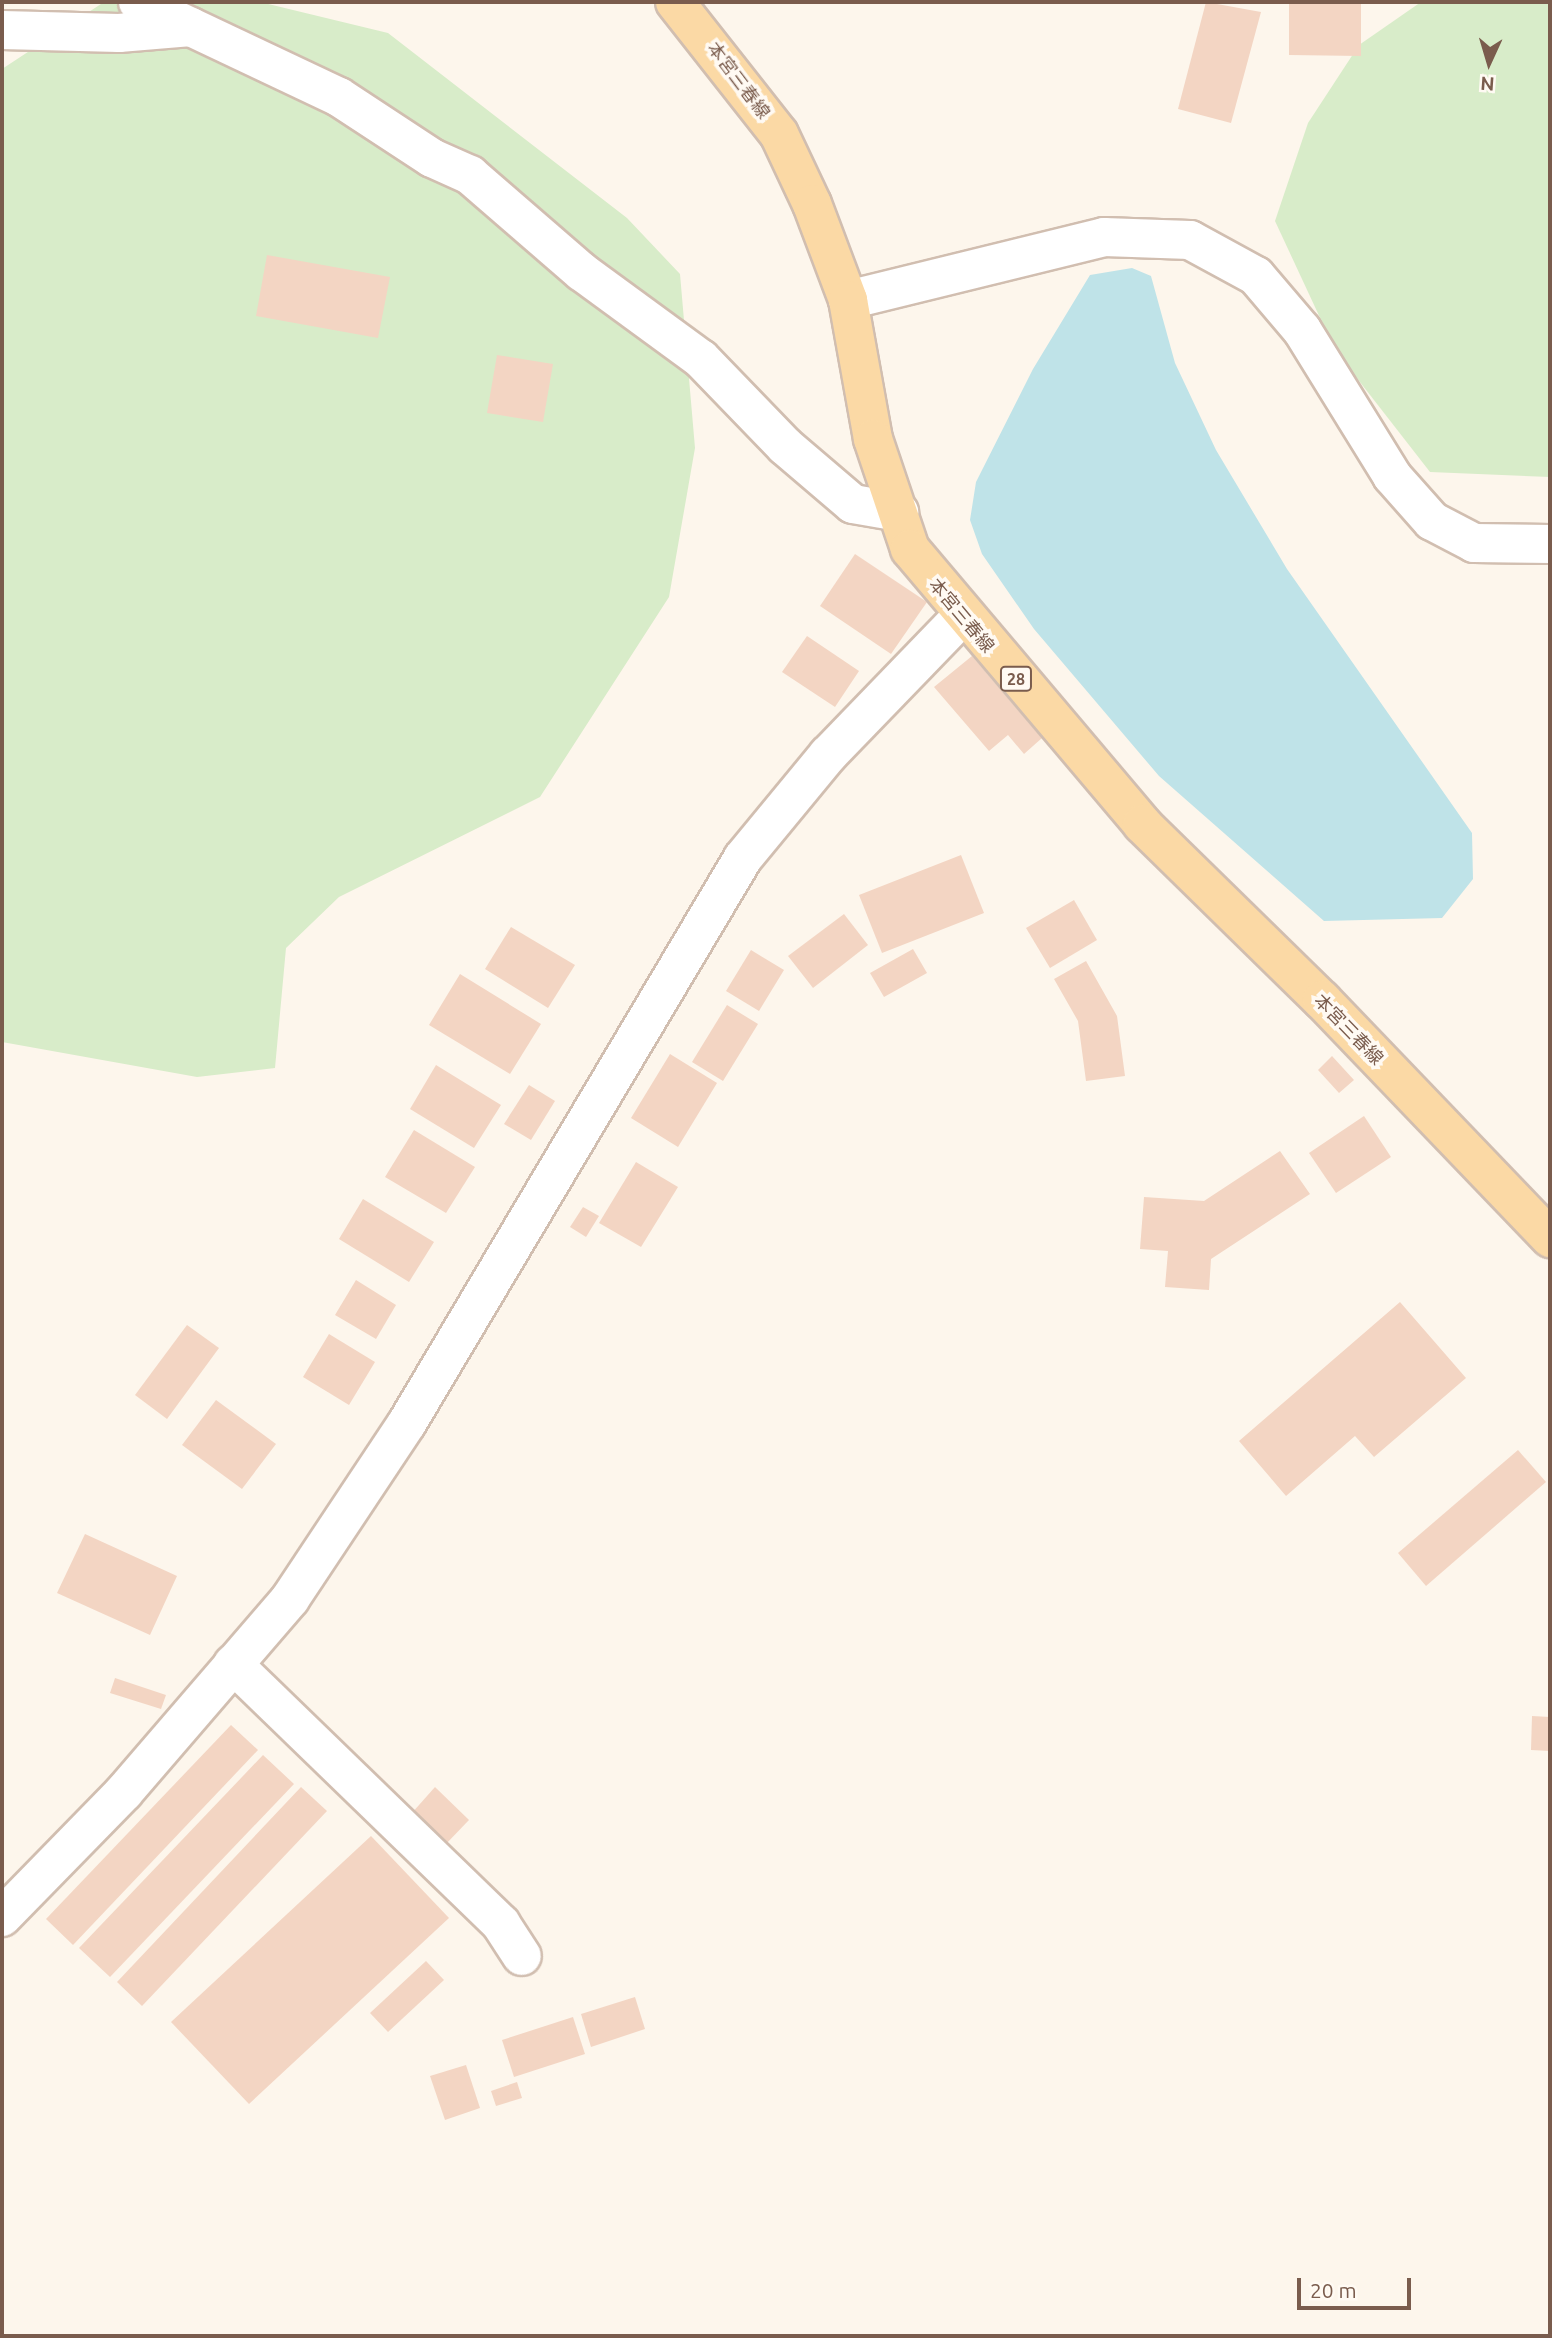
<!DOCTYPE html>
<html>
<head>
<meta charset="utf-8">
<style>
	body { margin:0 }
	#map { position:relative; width:1552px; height:2338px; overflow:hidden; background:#fdf6ec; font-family:Ubuntu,"Noto Sans JP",sans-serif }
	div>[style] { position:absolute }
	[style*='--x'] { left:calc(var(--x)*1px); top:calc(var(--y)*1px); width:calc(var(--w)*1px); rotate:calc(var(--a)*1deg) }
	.green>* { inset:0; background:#d8ecc9 }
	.water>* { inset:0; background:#bfe3e8 }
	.building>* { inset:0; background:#f3d5c3 }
	.roads { filter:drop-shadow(2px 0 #d1beb0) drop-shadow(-2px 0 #d1beb0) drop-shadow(0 2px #d1beb0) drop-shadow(0 -2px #d1beb0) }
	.street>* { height:38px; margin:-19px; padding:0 19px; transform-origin:19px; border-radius:19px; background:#fff }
	.primary>* { height:38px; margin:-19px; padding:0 19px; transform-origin:19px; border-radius:19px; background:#fbd9a5 }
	span { translate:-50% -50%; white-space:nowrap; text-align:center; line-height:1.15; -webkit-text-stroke:7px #fffaf3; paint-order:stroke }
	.shield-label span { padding:2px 5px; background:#fffaf3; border:2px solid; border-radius:5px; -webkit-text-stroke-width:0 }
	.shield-label { font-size:16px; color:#7a5c4d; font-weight:700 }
	.street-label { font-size:18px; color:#7a5c4d }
	.frame { position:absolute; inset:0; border:4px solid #7a5c4d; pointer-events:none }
	.north { position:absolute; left:1454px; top:28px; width:70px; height:70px; -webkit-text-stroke:5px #fffaf3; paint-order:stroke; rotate:184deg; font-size:19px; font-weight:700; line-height:28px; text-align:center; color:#7a5c4d }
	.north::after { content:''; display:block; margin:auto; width:24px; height:32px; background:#7a5c4d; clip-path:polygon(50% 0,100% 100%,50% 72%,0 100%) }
	.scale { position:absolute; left:1297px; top:2278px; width:114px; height:32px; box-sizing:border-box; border:4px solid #7a5c4d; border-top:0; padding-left:9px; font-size:21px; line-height:24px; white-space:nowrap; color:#7a5c4d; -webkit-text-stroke:5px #fffaf3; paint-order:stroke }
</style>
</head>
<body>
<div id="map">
	<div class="green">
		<div style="clip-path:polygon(104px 2px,260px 2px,388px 33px,627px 218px,680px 274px,695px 448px,669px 597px,540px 797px,339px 897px,286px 948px,275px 1068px,197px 1077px,2px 1042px,2px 69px)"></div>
		<div style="clip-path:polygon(1421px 2px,1550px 2px,1550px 477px,1430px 472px,1335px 350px,1275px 221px,1308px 123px,1359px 45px)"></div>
	</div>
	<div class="water">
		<div style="clip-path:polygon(1132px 268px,1151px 276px,1175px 363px,1216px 450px,1287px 569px,1472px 833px,1473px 879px,1442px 918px,1324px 921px,1159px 776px,1034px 629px,982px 554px,970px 520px,976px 482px,1033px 369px,1090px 275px)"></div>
	</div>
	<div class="building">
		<div style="clip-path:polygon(1206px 2px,1261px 12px,1231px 123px,1178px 109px)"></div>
		<div style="clip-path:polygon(1289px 2px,1361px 2px,1361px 56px,1289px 55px)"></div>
		<div style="clip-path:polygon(267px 255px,390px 277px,378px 338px,256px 316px)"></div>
		<div style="clip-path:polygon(497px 355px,553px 364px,543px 422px,487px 413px)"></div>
		<div style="clip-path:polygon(855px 554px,927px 602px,891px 654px,820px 606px)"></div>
		<div style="clip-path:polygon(807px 636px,859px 671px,835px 707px,782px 672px)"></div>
		<div style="clip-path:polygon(972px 656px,1042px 738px,1024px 754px,1008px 735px,989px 751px,934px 687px)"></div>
		<div style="clip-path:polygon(961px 855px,984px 913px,882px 953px,859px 895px)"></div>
		<div style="clip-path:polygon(1074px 900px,1097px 940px,1050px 968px,1026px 928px)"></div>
		<div style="clip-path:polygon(844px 914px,868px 945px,813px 988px,788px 956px)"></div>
		<div style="clip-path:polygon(511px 927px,575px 965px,548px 1008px,485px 969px)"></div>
		<div style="clip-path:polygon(913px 949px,927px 973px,884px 997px,870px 973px)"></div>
		<div style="clip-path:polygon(751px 950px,784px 970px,759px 1011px,726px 991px)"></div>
		<div style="clip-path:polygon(1086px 961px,1117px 1016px,1125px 1076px,1086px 1081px,1078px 1021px,1054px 979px)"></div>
		<div style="clip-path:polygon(460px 974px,541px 1024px,510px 1074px,429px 1025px)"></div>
		<div style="clip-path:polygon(727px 1005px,758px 1024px,723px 1081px,692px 1062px)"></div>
		<div style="clip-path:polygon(670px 1054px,717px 1083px,678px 1147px,631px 1118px)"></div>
		<div style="clip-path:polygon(1332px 1056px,1354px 1080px,1339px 1093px,1318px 1070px)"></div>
		<div style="clip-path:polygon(436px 1065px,501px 1105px,474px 1148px,410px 1109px)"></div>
		<div style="clip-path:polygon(529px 1085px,555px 1101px,531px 1140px,504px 1124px)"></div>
		<div style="clip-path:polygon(1364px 1116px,1391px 1157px,1336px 1193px,1309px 1153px)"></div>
		<div style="clip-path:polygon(414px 1130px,475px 1167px,446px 1213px,385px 1177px)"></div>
		<div style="clip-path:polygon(1280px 1151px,1310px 1194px,1211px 1259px,1209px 1290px,1165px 1287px,1168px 1251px,1140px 1249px,1144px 1197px,1204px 1201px)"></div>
		<div style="clip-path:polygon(636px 1162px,678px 1187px,641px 1247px,599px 1223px)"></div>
		<div style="clip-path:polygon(363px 1199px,434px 1242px,409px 1282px,339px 1239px)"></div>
		<div style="clip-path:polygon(583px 1207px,599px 1216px,586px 1237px,570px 1227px)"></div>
		<div style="clip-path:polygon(356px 1280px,396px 1305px,376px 1339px,335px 1315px)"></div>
		<div style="clip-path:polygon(1400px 1302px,1466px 1378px,1374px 1457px,1355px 1436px,1286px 1496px,1239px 1441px)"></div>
		<div style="clip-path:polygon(187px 1325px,219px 1348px,167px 1419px,135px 1395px)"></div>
		<div style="clip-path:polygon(329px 1334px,375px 1362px,349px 1405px,303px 1377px)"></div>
		<div style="clip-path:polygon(216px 1400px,276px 1444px,242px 1489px,182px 1445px)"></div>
		<div style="clip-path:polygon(1518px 1450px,1546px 1482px,1426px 1586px,1398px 1553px)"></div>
		<div style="clip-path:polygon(85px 1534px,177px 1576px,150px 1635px,57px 1593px)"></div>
		<div style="clip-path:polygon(115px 1678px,166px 1695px,161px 1709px,110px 1693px)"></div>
		<div style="clip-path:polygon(1532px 1716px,1550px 1717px,1550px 1751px,1531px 1750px)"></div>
		<div style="clip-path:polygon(231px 1725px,258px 1750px,73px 1945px,46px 1919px)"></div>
		<div style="clip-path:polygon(263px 1755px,294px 1784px,110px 1977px,79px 1948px)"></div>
		<div style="clip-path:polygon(301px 1787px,327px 1811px,142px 2006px,117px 1982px)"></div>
		<div style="clip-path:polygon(435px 1787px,469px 1820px,444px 1846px,411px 1814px)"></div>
		<div style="clip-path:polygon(371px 1836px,449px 1918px,249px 2104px,171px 2022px)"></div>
		<div style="clip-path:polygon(426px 1961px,444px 1980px,388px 2032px,370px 2013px)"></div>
		<div style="clip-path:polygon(635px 1997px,645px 2029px,591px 2047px,581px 2014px)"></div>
		<div style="clip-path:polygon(573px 2017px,585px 2054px,514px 2077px,502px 2040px)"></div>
		<div style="clip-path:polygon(466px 2065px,480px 2108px,445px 2120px,430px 2076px)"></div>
		<div style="clip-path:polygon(517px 2082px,522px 2098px,496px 2106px,491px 2091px)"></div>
	</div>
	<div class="roads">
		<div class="street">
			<div style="--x:138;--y:2;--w:222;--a:25.3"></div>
			<div style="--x:339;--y:97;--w:111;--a:33.3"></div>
			<div style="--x:432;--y:158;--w:42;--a:24.1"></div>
			<div style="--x:470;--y:175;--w:148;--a:40.9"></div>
			<div style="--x:582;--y:272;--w:147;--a:36.2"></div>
			<div style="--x:701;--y:359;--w:121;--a:46"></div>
			<div style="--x:785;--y:446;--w:89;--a:40.5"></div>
			<div style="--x:853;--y:504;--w:47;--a:9.9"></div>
			<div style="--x:2;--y:30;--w:117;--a:1.5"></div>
			<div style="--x:119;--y:33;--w:72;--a:-4.8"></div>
			<div style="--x:848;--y:300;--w:264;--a:-13.8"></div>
			<div style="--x:1104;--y:237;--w:86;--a:2"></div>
			<div style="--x:1190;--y:240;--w:75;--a:28.6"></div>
			<div style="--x:1256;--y:276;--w:71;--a:49.6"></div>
			<div style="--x:1302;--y:330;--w:172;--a:58.3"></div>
			<div style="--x:1392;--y:476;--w:60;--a:48.4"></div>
			<div style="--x:1432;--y:521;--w:47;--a:27.6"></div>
			<div style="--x:1474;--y:543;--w:76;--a:0.8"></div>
			<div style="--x:233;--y:1664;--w:373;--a:44.1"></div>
			<div style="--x:501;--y:1924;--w:38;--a:57"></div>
			<div style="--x:2;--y:1917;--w:175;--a:-45.7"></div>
			<div style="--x:124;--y:1792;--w:255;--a:-49.3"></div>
			<div style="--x:290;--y:1599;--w:211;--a:-56.4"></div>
			<div style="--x:407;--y:1423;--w:657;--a:-59.26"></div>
			<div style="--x:743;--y:858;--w:134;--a:-50.5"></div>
			<div style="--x:828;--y:755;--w:193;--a:-46"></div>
		</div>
		<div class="primary">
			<div style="--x:675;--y:2;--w:168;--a:51.8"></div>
			<div style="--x:779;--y:134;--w:77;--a:64.8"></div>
			<div style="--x:812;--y:204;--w:103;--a:69.4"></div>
			<div style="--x:848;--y:300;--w:141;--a:79.8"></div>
			<div style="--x:873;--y:439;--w:116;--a:71.4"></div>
			<div style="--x:910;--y:549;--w:360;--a:49.8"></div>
			<div style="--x:1142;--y:824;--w:252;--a:44.4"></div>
			<div style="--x:1322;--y:1000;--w:330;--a:46.2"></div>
		</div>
	</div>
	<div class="shield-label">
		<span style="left:1016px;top:679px">28</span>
	</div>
	<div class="street-label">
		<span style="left:739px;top:80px;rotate:53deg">本宮三春線</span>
		<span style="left:962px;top:615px;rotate:50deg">本宮三春線</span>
		<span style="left:1349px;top:1029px;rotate:46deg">本宮三春線</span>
	</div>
	<div class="frame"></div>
	<div class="north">N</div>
	<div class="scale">20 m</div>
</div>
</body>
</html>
